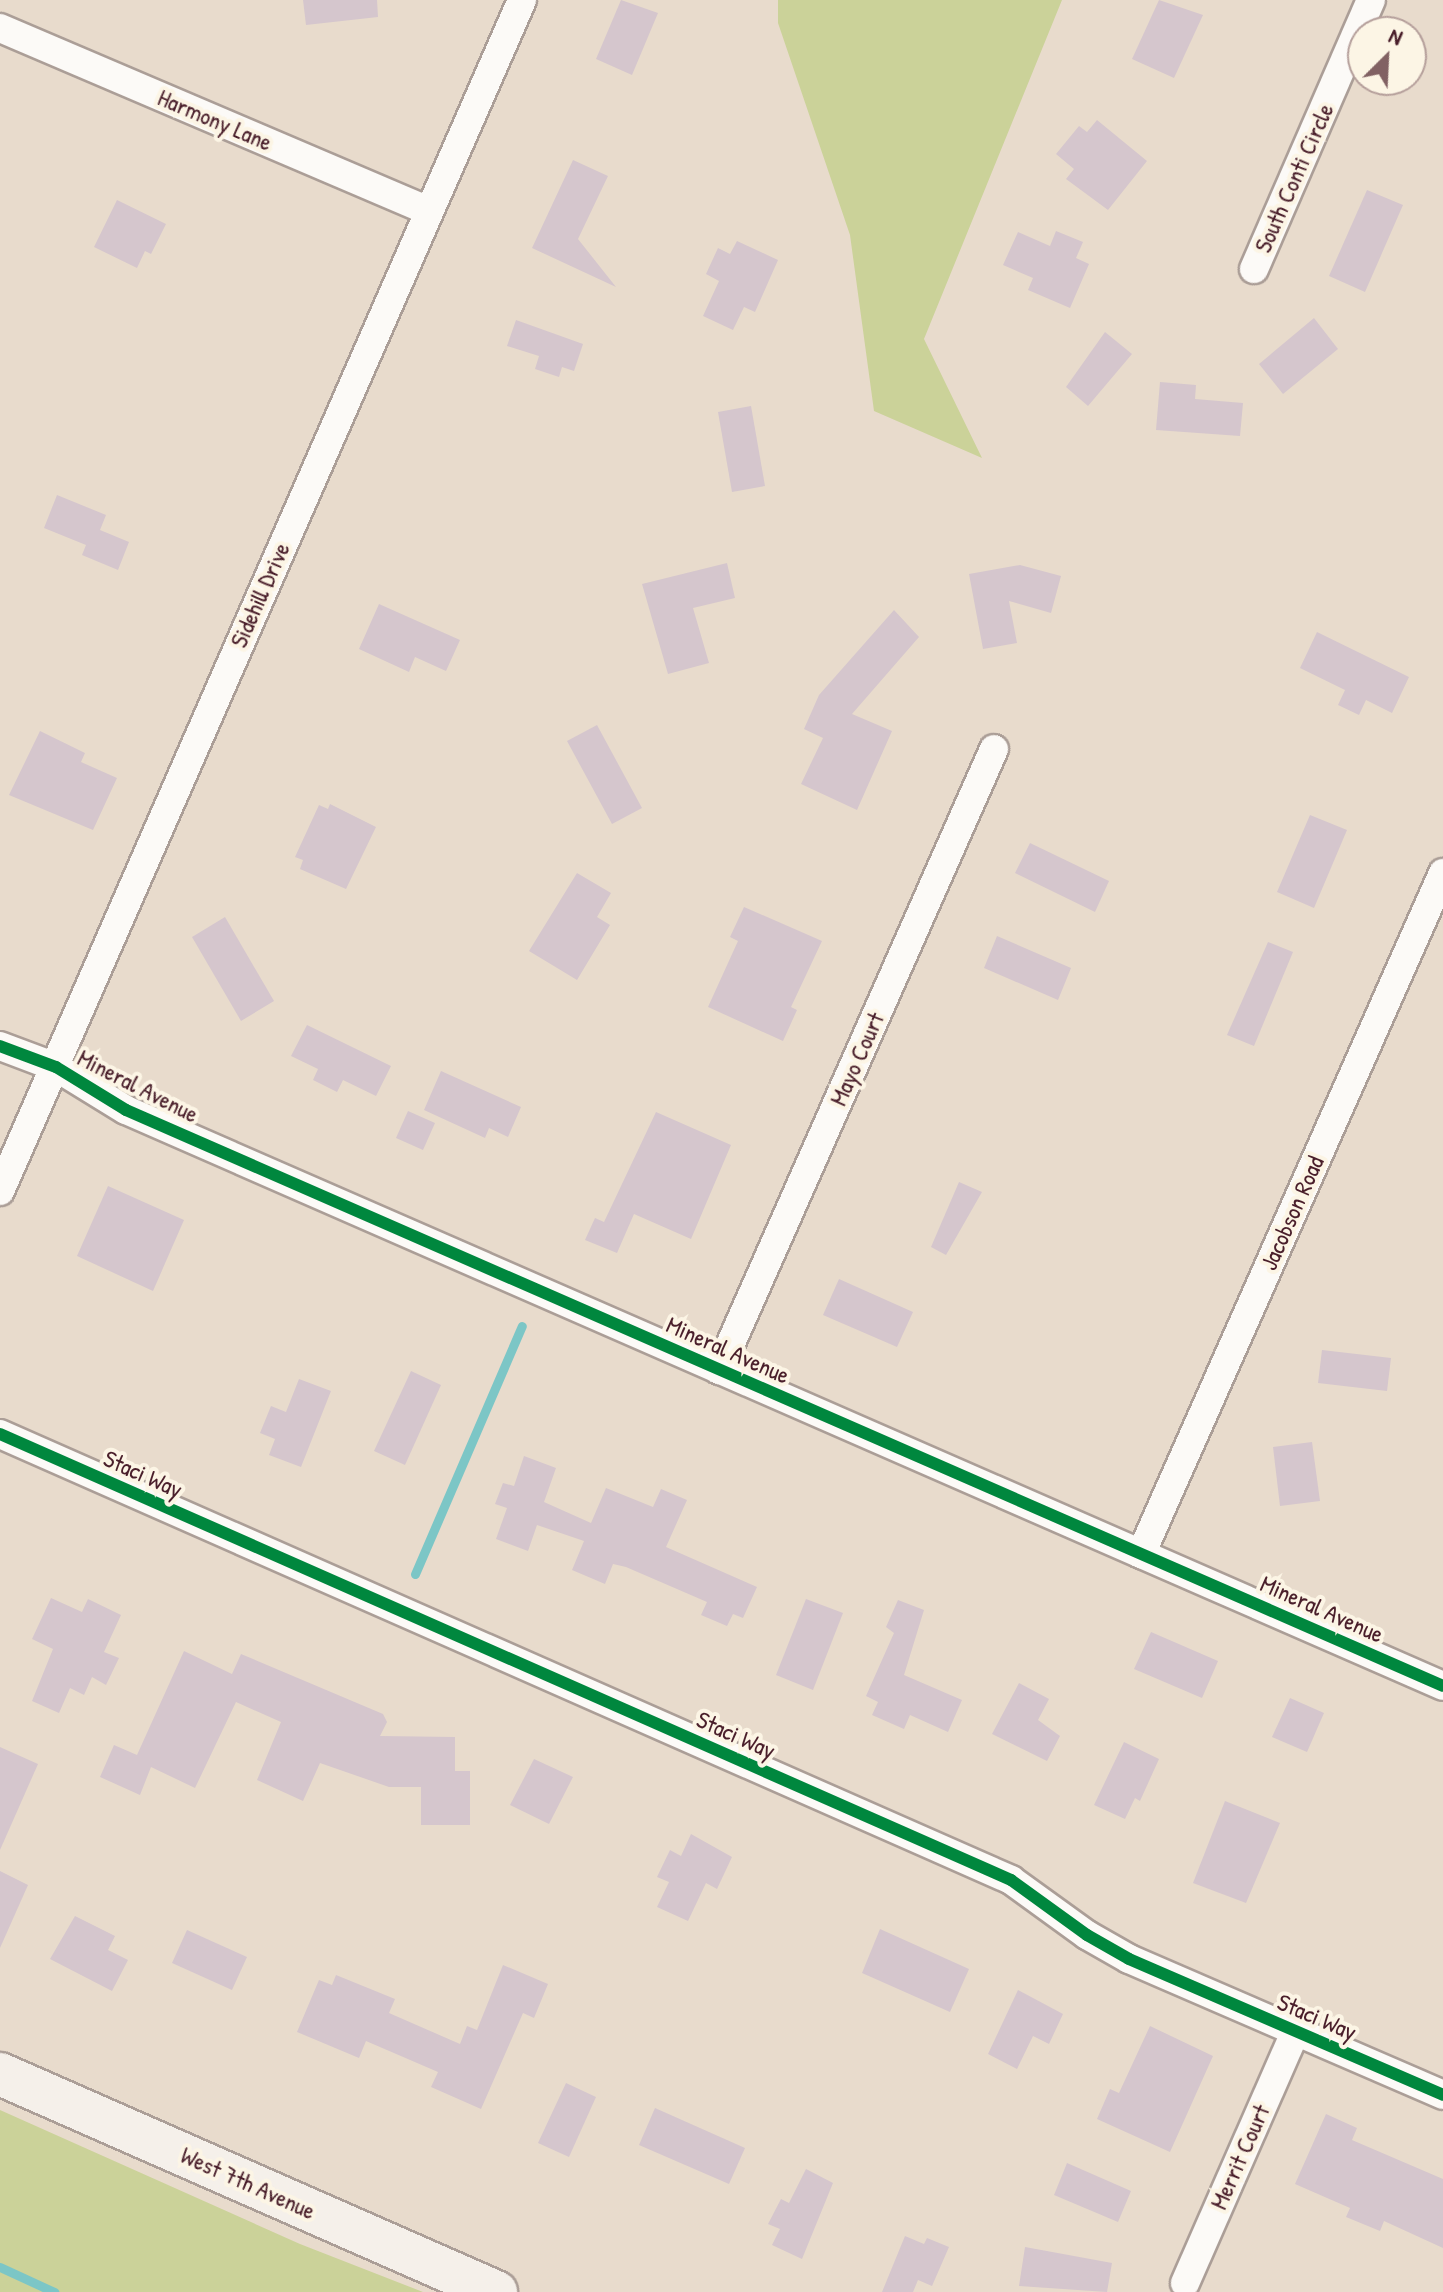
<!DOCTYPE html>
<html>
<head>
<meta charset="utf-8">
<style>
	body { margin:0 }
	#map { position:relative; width:1443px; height:2292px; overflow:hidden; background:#e8dbcc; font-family:"Patrick Hand",sans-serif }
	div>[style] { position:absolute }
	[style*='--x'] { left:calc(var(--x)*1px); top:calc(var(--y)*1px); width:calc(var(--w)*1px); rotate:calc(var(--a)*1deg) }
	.green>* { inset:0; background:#cbd299 }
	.stream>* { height:9px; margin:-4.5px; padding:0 4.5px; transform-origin:4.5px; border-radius:4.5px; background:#7cc6c6 }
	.building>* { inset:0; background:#d5c6cd }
	.roads { filter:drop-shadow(2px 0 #ab9e97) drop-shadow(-2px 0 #ab9e97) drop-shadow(0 2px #ab9e97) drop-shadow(0 -2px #ab9e97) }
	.street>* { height:28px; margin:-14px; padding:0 14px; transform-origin:14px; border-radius:14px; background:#fcfaf7 }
	.secondary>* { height:42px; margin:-21px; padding:0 21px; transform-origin:21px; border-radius:21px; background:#f5f0ea }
	.cycleway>* { height:12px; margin:-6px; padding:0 6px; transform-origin:6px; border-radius:6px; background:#00873e }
	span { translate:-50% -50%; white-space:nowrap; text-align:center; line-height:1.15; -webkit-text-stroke:8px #fcf5e5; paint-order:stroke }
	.street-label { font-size:24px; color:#4a1f2b }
	.north { position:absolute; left:1347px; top:16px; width:80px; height:80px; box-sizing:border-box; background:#fcf5e5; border:2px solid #b59f9b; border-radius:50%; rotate:24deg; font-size:22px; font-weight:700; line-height:32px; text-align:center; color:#4a1f2b }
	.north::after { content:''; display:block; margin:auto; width:28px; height:36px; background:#816163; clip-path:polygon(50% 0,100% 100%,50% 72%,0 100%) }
</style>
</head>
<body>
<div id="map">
	<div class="green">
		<div style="clip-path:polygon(778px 0,1062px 0,924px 339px,982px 458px,874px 411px,850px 235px,778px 23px)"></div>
		<div style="clip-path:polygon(0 2110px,300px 2244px,423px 2292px,0 2292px)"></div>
	</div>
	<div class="stream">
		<div style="--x:415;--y:1574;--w:270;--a:-66.7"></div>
		<div style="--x:0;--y:2267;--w:60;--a:24.8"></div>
	</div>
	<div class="building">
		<div style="clip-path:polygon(303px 0,377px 0,378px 17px,306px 25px)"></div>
		<div style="clip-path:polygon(621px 0,658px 13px,632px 75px,596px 59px)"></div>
		<div style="clip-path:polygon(1159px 0,1203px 15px,1174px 78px,1132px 59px)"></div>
		<div style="clip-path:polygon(1097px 120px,1147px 161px,1108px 210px,1066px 179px,1074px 169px,1056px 154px,1079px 126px,1087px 132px)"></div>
		<div style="clip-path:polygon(573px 160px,608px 176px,578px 239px,616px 287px,532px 248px)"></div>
		<div style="clip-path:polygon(1367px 190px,1403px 205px,1365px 292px,1329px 276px)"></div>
		<div style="clip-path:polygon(117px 200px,166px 224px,151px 254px,145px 251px,137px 268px,94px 247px)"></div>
		<div style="clip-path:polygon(1056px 231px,1083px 242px,1076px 258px,1089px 264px,1070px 308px,1028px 290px,1033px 278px,1003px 265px,1018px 232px,1050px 246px)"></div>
		<div style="clip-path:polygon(737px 241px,778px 260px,755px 312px,744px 307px,733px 330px,703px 316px,719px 281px,706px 274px,718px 248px,730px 254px)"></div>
		<div style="clip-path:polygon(1314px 318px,1338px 349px,1283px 394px,1259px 364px)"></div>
		<div style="clip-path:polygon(516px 320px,583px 344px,574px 371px,562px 367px,559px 377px,535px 369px,539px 356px,507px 346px)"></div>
		<div style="clip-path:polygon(1105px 332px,1132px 354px,1088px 406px,1066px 387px)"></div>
		<div style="clip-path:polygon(1160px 382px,1196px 385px,1195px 399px,1243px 403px,1240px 436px,1156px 430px)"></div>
		<div style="clip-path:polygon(751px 406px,765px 486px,732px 492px,718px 412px)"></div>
		<div style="clip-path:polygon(57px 495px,106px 515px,100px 530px,129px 542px,118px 570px,82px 555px,86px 545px,44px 528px)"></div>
		<div style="clip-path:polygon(727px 563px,735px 598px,693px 608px,709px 663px,668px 674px,642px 584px)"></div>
		<div style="clip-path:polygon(1020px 565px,1061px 576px,1051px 613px,1009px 601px,1017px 643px,983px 649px,969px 574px)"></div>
		<div style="clip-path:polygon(379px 604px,460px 640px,446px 671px,415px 657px,409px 672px,359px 649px)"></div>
		<div style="clip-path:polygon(894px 610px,919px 637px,852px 714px,892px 731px,857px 810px,801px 784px,823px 738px,804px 729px,819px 695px)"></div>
		<div style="clip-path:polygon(1317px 632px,1409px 677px,1392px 713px,1366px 700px,1359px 715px,1338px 705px,1345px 690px,1300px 668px)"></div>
		<div style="clip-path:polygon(597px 725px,642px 808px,612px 824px,567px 741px)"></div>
		<div style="clip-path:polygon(40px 731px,85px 753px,81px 762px,117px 778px,93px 830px,9px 795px)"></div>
		<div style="clip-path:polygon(330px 804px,376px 827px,346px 889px,300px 869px,303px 860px,295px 857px,319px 805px,328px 809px)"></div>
		<div style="clip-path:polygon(1310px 815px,1347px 830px,1314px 908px,1277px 892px)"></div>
		<div style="clip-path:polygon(1030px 843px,1109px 881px,1095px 912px,1015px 873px)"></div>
		<div style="clip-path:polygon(577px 873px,611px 893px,597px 917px,610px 925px,577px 980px,529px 951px)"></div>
		<div style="clip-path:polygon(744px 907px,822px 941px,791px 1007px,797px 1010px,783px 1041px,708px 1007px,738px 941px,730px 937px)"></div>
		<div style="clip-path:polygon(225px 917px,274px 1001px,241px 1021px,192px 937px)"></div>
		<div style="clip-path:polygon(997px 936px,1071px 968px,1058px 1000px,984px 968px)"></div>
		<div style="clip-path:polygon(1268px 942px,1293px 952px,1254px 1046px,1227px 1035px)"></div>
		<div style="clip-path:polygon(307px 1025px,391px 1066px,376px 1096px,343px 1080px,337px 1092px,313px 1080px,318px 1069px,291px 1056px)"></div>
		<div style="clip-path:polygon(441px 1071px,521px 1107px,508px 1137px,489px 1128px,485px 1138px,424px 1110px)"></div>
		<div style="clip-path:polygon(408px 1111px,435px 1123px,423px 1150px,396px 1138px)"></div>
		<div style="clip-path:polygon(656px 1112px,731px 1145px,691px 1239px,634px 1214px,617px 1253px,585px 1240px,595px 1218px,604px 1222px)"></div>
		<div style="clip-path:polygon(959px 1182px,982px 1192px,946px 1255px,931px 1247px)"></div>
		<div style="clip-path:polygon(108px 1186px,184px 1220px,153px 1291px,77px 1256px)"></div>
		<div style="clip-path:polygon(839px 1279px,913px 1312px,897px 1347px,823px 1315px)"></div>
		<div style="clip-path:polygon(1322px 1350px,1391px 1358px,1387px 1391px,1318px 1383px)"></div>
		<div style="clip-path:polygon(411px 1371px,441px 1385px,405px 1465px,374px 1451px)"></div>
		<div style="clip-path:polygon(299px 1379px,331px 1391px,301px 1467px,269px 1455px,275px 1439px,260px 1433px,271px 1406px,286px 1412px)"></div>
		<div style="clip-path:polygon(1312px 1442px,1320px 1501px,1280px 1506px,1273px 1447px)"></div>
		<div style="clip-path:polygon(524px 1456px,556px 1468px,544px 1502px,591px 1523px,606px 1488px,653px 1507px,661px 1489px,687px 1500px,666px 1547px,757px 1587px,743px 1618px,733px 1614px,727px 1626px,701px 1615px,707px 1602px,626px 1567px,613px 1564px,605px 1584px,572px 1570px,584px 1541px,537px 1525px,528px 1551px,496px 1539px,507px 1508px,495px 1504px,503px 1483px,514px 1486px)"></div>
		<div style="clip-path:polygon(51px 1598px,82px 1612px,88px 1599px,121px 1615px,104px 1652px,119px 1658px,106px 1685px,92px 1677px,84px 1695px,70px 1688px,59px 1713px,32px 1701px,53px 1649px,32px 1639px)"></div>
		<div style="clip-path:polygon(806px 1599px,843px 1613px,813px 1690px,776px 1675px)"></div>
		<div style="clip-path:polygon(898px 1600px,924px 1610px,904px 1675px,962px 1700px,948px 1732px,910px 1715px,904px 1729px,872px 1715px,878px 1702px,866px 1696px,894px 1633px,886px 1627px)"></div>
		<div style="clip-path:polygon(1151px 1632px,1218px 1661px,1202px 1698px,1134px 1669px)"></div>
		<div style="clip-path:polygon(184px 1651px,232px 1674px,241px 1654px,383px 1714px,387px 1722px,380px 1736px,455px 1737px,455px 1771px,470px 1771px,470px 1825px,421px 1825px,421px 1787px,389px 1787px,320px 1763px,303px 1801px,257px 1780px,281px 1722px,236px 1702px,195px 1788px,151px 1767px,140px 1795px,100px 1777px,114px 1745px,137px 1755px)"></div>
		<div style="clip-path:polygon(1019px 1683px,1049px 1699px,1038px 1720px,1060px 1736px,1047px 1761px,992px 1734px)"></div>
		<div style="clip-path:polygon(1290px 1698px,1324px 1713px,1307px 1752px,1272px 1737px)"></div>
		<div style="clip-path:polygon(1124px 1742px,1159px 1759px,1140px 1801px,1135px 1798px,1125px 1819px,1094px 1805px)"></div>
		<div style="clip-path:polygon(0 1747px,38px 1764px,0 1850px)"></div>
		<div style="clip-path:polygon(534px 1759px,573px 1777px,549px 1824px,510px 1805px)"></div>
		<div style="clip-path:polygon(1225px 1801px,1280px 1823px,1246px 1903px,1193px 1883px)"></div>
		<div style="clip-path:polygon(691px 1834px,732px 1857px,717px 1889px,706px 1883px,688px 1921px,657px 1907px,669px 1882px,657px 1877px,670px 1850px,681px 1856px)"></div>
		<div style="clip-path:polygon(0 1871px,28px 1885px,0 1948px)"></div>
		<div style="clip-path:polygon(75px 1916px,115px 1936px,108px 1950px,128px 1960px,112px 1991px,50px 1959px)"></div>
		<div style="clip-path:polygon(880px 1929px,969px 1969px,950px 2012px,862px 1973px)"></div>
		<div style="clip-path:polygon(187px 1930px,247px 1957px,232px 1990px,172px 1963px)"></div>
		<div style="clip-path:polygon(503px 1965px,548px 1984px,534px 2018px,523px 2013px,481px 2109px,431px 2087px,438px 2072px,366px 2041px,359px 2058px,297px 2032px,319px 1980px,332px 1985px,336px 1975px,395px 1999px,389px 2013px,460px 2044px,467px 2026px,477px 2030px)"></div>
		<div style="clip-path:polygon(1018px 1990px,1063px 2014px,1049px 2044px,1033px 2036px,1017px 2069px,988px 2054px)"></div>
		<div style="clip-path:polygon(1150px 2026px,1213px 2056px,1170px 2152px,1097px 2119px,1110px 2089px,1119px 2093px)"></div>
		<div style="clip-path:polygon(566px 2083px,596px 2097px,569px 2157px,538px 2143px)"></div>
		<div style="clip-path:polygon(655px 2108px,745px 2148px,729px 2184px,639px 2145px)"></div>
		<div style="clip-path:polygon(1326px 2114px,1357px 2128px,1352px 2140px,1443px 2179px,1443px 2248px,1384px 2221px,1380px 2231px,1346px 2217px,1350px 2208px,1295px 2184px)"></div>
		<div style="clip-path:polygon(1067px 2163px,1131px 2191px,1118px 2222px,1054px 2195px)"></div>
		<div style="clip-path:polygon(806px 2169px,833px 2183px,802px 2259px,772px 2245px,780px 2229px,768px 2224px,781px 2199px,789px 2203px)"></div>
		<div style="clip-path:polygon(905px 2236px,924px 2244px,927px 2238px,949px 2247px,932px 2286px,918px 2280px,913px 2292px,882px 2292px)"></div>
		<div style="clip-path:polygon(1025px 2247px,1112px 2263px,1107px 2292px,1019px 2286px)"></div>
	</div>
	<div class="roads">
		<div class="street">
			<div style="--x:0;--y:28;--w:466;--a:23.1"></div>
			<div style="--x:1254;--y:269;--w:293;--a:-66.5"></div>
			<div style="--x:0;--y:1046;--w:60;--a:20.6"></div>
			<div style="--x:56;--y:1067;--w:82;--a:31.6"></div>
			<div style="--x:126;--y:1110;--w:1437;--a:23.62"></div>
			<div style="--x:0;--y:1191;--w:1300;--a:-66.33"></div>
			<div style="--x:719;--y:1370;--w:679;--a:-66.11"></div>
			<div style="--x:0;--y:1434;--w:1105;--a:23.8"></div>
			<div style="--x:1011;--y:1880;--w:94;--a:35.9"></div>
			<div style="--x:1087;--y:1935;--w:48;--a:29.7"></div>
			<div style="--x:1129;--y:1959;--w:342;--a:23.4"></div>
			<div style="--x:1141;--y:1554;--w:745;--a:-66.08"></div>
			<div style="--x:1185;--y:2283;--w:274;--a:-66.3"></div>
		</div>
		<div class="secondary">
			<div style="--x:0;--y:2074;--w:542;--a:23.73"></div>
		</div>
	</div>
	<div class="cycleway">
		<div style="--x:0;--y:1046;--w:60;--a:20.6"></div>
		<div style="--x:56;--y:1067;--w:82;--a:31.6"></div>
		<div style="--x:126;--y:1110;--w:1437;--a:23.62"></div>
		<div style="--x:0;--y:1434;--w:1105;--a:23.8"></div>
		<div style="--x:1011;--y:1880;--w:94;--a:35.9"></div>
		<div style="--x:1087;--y:1935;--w:48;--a:29.7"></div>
		<div style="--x:1129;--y:1959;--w:342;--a:23.4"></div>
	</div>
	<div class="street-label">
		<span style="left:215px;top:120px;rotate:23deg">Harmony Lane</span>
		<span style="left:1294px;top:178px;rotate:-66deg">South Conti Circle</span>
		<span style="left:260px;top:595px;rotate:-66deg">Sidehill Drive</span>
		<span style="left:857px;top:1059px;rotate:-66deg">Mayo Court</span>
		<span style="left:138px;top:1086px;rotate:27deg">Mineral Avenue</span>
		<span style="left:1292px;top:1213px;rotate:-66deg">Jacobson Road</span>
		<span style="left:728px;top:1350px;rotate:24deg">Mineral Avenue</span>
		<span style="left:143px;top:1474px;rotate:24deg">Staci Way</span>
		<span style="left:1322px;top:1609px;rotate:24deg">Mineral Avenue</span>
		<span style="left:736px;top:1735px;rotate:24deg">Staci Way</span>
		<span style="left:1317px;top:2017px;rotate:23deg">Staci Way</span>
		<span style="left:1240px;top:2157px;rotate:-66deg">Merrit Court</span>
		<span style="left:248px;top:2183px;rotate:24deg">West 7th Avenue</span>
	</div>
	<div class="north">N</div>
</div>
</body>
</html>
